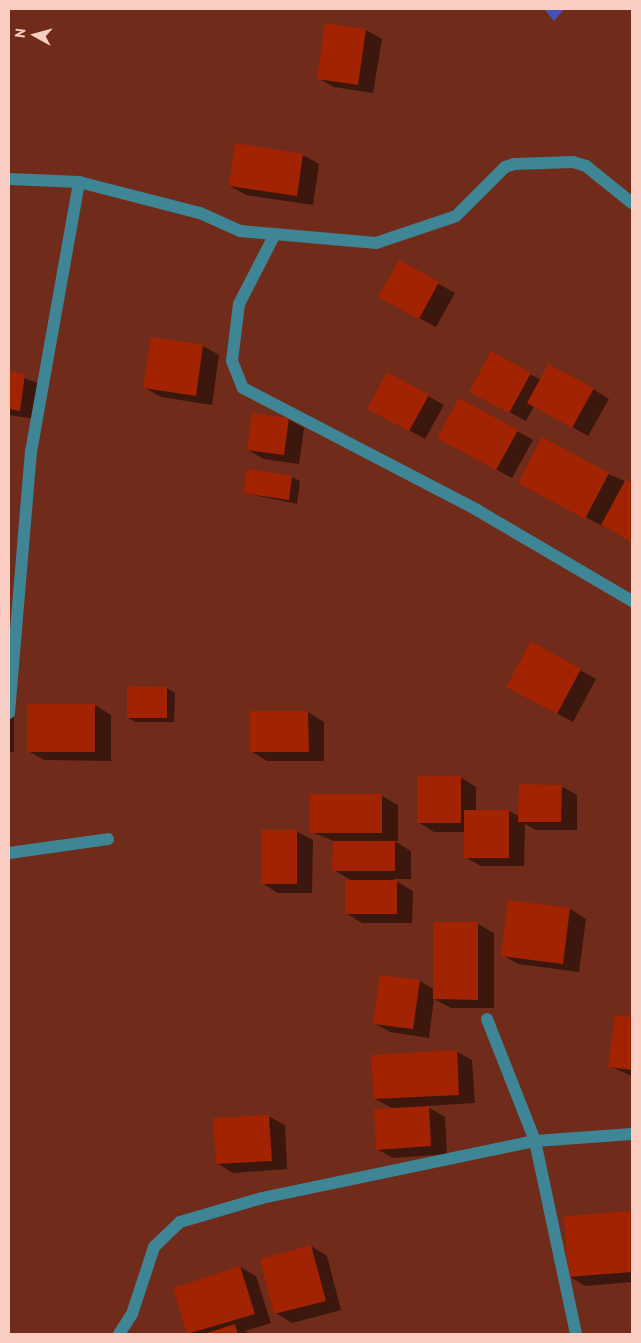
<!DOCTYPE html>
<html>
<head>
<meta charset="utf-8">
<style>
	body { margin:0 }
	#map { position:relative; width:641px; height:1343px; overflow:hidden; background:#712b1a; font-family:"PT Sans",sans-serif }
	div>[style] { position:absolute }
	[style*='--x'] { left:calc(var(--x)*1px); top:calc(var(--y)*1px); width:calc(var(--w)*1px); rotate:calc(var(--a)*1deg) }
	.water>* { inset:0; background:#4751bc }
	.shadow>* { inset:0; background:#0007 }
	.building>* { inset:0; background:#a12300 }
	.minor>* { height:12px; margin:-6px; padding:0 6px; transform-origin:6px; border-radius:6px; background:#3e8696 }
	span { translate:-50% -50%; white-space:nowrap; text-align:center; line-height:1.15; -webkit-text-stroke:4px #712b1a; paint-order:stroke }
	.frame { position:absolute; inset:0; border:10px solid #f9cdc2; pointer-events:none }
	.north { position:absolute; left:10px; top:10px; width:50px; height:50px; -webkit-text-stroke:4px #712b1a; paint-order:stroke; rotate:277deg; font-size:14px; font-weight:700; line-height:20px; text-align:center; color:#f9cdc2 }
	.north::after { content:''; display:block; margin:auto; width:18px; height:22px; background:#f9cdc2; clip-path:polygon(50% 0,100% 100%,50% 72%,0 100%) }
</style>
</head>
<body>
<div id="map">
	<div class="water">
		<div style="clip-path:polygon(544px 9px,564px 9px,554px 21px)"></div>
	</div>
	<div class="shadow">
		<div style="clip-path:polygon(366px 30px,382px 39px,373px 93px,334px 87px,318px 78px)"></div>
		<div style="clip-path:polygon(303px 155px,319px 164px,313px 205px,246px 195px,230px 186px)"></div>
		<div style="clip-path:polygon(399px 262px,455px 293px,436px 327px,396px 306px)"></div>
		<div style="clip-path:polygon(203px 346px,219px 355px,212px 405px,161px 397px,145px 388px)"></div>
		<div style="clip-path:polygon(491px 353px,541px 380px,593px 389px,609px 399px,588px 436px,534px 406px,526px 421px,487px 400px)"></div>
		<div style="clip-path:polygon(9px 373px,41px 384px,36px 419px,9px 415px)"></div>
		<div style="clip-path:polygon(428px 396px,444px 405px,425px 439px,385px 417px)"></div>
		<div style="clip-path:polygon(288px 419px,304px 428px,299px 464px,264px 459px,248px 450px)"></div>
		<div style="clip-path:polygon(517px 431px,533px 440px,512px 478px,455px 447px)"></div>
		<div style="clip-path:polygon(608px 474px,632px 484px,632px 541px,536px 492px)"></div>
		<div style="clip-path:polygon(292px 477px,300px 481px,297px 504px,244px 493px)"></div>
		<div style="clip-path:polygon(531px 643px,596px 679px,573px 722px,524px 696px)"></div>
		<div style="clip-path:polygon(167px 688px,175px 693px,174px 722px,136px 722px,128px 718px)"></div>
		<div style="clip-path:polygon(9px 700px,14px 703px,14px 752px,9px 752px)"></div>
		<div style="clip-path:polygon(95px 705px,111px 715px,111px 761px,44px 760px,28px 751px)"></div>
		<div style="clip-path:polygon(252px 712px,308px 712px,324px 722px,324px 761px,267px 761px,251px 751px)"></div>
		<div style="clip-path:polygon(460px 777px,476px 787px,476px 811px,509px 811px,520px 817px,561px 786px,577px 795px,577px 830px,536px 830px,525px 824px,524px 866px,481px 866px,465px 857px,465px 832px,434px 832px,418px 822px)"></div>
		<div style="clip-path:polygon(311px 795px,382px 796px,398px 805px,398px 841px,394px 841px,411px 851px,411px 879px,393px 879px,413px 891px,412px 923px,362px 923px,346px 913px,354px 882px,334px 870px,334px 841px,311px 832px)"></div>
		<div style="clip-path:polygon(296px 831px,313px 840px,312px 893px,278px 893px,262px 883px)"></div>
		<div style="clip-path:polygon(509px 901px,570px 909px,586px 919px,579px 972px,518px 964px,502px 955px)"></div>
		<div style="clip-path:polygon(478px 924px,494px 933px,494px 1008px,451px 1008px,434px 999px,429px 1038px,390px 1032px,374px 1023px,420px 981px,435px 990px)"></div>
		<div style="clip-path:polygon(616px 1016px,632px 1018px,632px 1076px,609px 1066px)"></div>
		<div style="clip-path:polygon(456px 1051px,472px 1060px,475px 1103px,426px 1106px,445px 1117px,447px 1154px,393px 1158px,377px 1149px,394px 1109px,375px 1099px)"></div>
		<div style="clip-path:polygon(268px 1116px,285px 1125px,287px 1169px,233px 1173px,217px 1163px)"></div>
		<div style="clip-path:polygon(632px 1212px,632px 1282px,585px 1286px,569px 1276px,565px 1217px)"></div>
		<div style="clip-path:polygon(311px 1246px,327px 1256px,341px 1310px,292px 1323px,276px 1313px)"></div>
		<div style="clip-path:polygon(240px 1267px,256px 1276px,271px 1323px,245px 1331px,250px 1334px,188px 1334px,174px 1289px)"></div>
	</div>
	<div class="building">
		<div style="clip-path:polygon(325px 23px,366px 29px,358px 85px,317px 79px)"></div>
		<div style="clip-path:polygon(235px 143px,303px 154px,297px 196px,229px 186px)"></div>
		<div style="clip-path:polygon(399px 260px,439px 282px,419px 319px,378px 297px)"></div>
		<div style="clip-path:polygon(151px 337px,203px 345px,196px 396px,143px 388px)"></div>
		<div style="clip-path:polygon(491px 351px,531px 373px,509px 413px,469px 392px)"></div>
		<div style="clip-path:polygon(548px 364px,594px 388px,572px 428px,527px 403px)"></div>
		<div style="clip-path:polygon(9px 371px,25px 374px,20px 411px,9px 409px)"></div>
		<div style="clip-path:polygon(387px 372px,429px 395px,409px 431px,367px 409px)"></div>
		<div style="clip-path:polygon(459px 398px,518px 430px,496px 470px,437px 438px)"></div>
		<div style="clip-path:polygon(252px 413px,289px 418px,284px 455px,247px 450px)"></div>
		<div style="clip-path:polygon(542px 437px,609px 473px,585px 519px,518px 483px)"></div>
		<div style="clip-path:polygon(247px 469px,292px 476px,289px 500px,243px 493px)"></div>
		<div style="clip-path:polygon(626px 479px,632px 483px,632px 542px,601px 525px)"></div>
		<div style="clip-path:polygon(531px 641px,581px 669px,557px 714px,506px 687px)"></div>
		<div style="clip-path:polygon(127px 686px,167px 687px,167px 718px,127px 718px)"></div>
		<div style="clip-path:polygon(27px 704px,95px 704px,95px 752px,27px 752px)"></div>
		<div style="clip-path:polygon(250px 711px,308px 711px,309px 752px,250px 752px)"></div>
		<div style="clip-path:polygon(417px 776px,461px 776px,461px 823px,417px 823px)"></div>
		<div style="clip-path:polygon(519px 784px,562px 785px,561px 822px,518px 822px)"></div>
		<div style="clip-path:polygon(310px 794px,382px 794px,382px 833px,310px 833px)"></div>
		<div style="clip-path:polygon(464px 810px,509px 810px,509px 858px,464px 858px)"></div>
		<div style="clip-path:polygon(261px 830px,297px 830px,297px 884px,261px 884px)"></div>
		<div style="clip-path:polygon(333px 841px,395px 841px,395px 871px,332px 871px)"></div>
		<div style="clip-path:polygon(345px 880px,397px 880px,397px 914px,345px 914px)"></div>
		<div style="clip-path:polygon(508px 900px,570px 908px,563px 964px,501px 956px)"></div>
		<div style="clip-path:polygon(433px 922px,478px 922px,478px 1000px,433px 999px)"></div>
		<div style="clip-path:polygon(380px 975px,420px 980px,413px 1029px,373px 1024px)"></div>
		<div style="clip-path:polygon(615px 1015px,632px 1017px,632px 1070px,608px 1067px)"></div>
		<div style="clip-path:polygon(457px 1050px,459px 1095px,374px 1099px,371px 1055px)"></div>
		<div style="clip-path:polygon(429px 1106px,431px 1146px,376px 1150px,374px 1109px)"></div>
		<div style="clip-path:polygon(269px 1115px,272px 1161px,216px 1164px,213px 1118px)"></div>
		<div style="clip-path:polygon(632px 1211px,632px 1272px,568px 1277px,564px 1216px)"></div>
		<div style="clip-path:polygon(311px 1245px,326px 1301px,274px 1314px,260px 1259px)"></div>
		<div style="clip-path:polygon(240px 1266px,255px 1314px,187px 1334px,173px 1288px)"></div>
		<div style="clip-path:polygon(235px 1324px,238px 1334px,204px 1334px)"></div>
	</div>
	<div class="minor">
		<div style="--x:9;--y:179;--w:70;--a:2.5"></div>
		<div style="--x:79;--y:182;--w:125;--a:14.4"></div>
		<div style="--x:200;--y:213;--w:44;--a:24.2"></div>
		<div style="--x:240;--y:231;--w:137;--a:5"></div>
		<div style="--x:376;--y:243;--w:84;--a:-18.6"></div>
		<div style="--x:456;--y:216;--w:69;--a:-45"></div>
		<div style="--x:505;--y:167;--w:9;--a:-18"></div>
		<div style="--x:514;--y:164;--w:59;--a:-1.9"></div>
		<div style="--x:573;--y:162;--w:14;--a:17"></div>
		<div style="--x:586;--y:166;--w:59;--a:38.8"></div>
		<div style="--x:275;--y:234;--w:79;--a:117.2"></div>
		<div style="--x:239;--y:304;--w:57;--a:97"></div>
		<div style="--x:232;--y:361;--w:29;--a:68"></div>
		<div style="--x:243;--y:388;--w:264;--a:27.5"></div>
		<div style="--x:477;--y:510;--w:180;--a:30.4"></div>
		<div style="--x:9;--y:713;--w:262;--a:-85.2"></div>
		<div style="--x:31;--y:452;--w:274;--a:-79.9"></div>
		<div style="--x:9;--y:853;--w:100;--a:-8"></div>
		<div style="--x:487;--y:1019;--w:131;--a:68.5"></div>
		<div style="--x:535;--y:1141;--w:197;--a:78"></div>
		<div style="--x:119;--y:1334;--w:24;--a:-57"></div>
		<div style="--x:132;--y:1314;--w:71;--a:-71.8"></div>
		<div style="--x:154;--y:1247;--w:36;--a:-44"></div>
		<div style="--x:180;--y:1222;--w:85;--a:-16.3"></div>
		<div style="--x:262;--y:1198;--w:279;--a:-11.8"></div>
		<div style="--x:535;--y:1141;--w:97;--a:-4.1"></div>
	</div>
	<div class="frame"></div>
	<div class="north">N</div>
</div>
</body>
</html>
